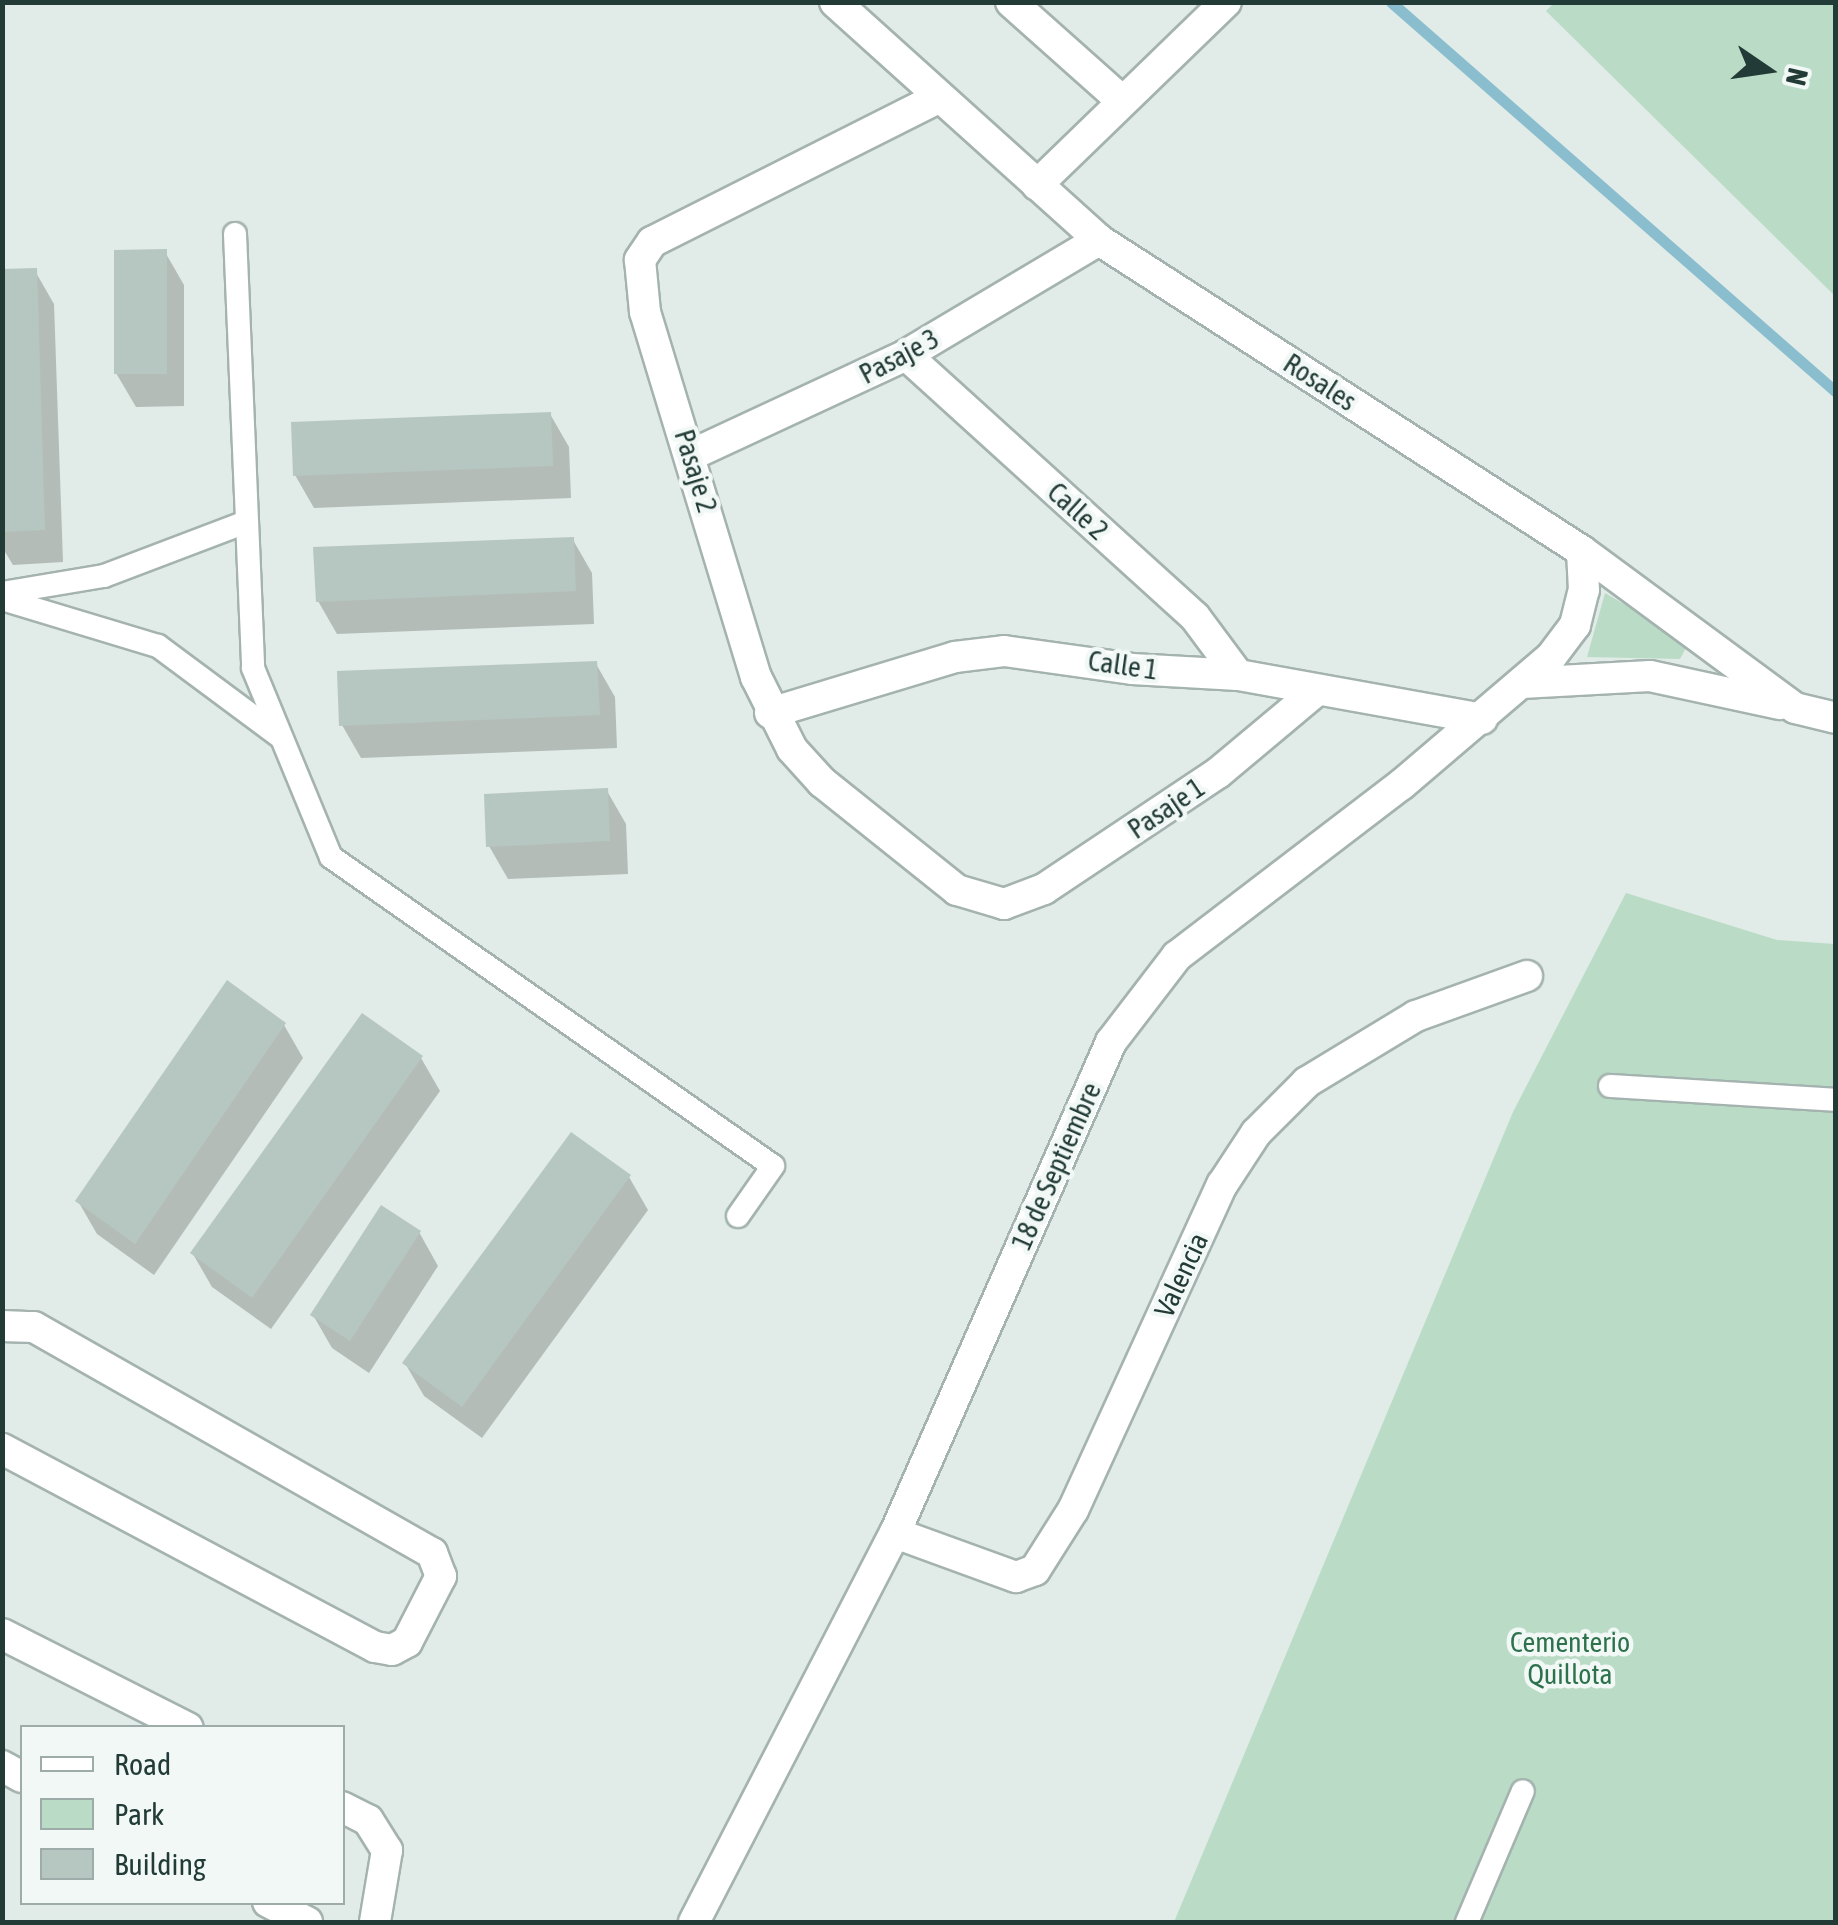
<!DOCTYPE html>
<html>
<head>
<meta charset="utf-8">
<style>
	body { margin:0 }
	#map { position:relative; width:1838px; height:1925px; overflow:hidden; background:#e1ebe7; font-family:"Asap Condensed",sans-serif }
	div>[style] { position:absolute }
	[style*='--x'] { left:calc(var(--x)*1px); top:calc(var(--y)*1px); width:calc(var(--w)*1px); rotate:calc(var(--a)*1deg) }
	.green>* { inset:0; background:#badcc6 }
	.shadow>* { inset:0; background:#0003 }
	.stream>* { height:11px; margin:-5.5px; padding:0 5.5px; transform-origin:5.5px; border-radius:5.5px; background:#8abecf }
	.building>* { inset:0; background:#b6c6c1 }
	.roads { filter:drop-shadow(2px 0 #a4b3af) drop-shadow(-2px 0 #a4b3af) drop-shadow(0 2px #a4b3af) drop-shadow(0 -2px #a4b3af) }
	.service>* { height:22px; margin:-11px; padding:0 11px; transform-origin:11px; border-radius:11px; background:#fff }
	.minor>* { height:30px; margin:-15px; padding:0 15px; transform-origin:15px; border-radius:15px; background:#fff }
	.tertiary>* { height:30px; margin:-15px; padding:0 15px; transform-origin:15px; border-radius:15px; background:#fff }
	span { translate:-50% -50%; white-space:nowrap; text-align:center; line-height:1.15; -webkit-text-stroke:9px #f1f8f5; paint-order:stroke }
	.street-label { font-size:28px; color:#223b37 }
	.park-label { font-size:28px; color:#2d714d }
	.frame { position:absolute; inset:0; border:5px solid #223b37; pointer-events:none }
	.legend { position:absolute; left:20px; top:1725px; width:325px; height:180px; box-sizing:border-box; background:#f1f8f5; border:2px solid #9eaca9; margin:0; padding:12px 18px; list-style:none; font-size:30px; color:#223b37 }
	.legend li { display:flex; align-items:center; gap:20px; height:50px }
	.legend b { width:50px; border:2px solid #9eaca9 }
	.north { position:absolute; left:1718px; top:20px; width:100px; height:100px; -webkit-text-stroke:8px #f1f8f5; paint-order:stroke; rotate:103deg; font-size:28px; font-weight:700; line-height:40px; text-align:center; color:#223b37 }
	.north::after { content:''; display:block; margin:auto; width:35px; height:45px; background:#223b37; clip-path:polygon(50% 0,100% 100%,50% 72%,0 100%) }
</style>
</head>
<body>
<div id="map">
	<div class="green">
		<div style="clip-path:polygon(1554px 3px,1835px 3px,1835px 296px,1546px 11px)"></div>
		<div style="clip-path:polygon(1605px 593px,1689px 642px,1680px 659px,1587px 657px)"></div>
		<div style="clip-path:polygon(1626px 893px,1777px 940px,1835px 944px,1835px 1922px,1174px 1922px,1513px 1112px)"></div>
	</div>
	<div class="shadow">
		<div style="clip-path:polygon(165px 252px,184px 285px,184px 406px,136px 407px,116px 373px)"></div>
		<div style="clip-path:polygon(35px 271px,54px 304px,63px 562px,13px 565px,2px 547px,2px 272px)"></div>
		<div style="clip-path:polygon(550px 414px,569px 447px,571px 498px,314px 508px,295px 475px)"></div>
		<div style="clip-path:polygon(573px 540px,592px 573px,594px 624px,337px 634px,318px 601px)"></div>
		<div style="clip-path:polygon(596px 664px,615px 697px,617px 748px,361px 758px,342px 725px)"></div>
		<div style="clip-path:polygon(607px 791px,626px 824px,628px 874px,508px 879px,489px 846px)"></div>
		<div style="clip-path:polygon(284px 1025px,303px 1058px,154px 1275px,97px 1234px,78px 1201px)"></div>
		<div style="clip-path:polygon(421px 1058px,440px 1091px,271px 1329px,212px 1287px,193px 1254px)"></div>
		<div style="clip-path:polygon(629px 1177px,648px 1210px,482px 1438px,424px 1396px,405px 1363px)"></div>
		<div style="clip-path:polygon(419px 1232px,438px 1266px,369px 1373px,332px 1348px,313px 1315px)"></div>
	</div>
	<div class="stream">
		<div style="--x:1391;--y:2;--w:592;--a:41.23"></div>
	</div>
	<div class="building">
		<div style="clip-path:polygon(167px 249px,167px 374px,114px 374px,114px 250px)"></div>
		<div style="clip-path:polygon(37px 268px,45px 530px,2px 532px,2px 269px)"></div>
		<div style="clip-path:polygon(551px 412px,553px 466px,293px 476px,291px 422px)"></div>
		<div style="clip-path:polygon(574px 537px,576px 591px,316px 602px,313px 547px)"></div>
		<div style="clip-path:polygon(597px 661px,600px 715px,339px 726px,337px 671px)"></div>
		<div style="clip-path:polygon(608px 788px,610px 841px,486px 847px,484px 794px)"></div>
		<div style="clip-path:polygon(227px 980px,286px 1023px,135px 1244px,75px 1201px)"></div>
		<div style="clip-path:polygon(362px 1013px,423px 1056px,252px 1298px,190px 1253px)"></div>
		<div style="clip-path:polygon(571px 1132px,631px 1175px,462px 1407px,402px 1363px)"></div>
		<div style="clip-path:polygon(381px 1205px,421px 1231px,350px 1341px,310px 1315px)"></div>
	</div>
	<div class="roads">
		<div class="service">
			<div style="--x:235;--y:234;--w:434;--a:87.6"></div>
			<div style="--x:253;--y:668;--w:204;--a:67.6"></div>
			<div style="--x:331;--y:857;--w:539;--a:34.96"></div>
			<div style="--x:773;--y:1166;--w:61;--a:125"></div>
			<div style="--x:2;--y:593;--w:103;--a:-9.5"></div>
			<div style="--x:104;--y:576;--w:152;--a:-20.8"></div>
			<div style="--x:2;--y:599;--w:163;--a:16.8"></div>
			<div style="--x:158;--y:646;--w:149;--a:36.6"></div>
			<div style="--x:1610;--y:1086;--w:226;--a:3.5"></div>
			<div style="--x:1467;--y:1922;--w:142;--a:-66.9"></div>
		</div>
		<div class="minor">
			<div style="--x:1011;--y:2;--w:147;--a:41.7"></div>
			<div style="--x:938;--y:98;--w:320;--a:153.3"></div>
			<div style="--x:652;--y:242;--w:22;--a:124"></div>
			<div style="--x:640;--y:260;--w:52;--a:84.5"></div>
			<div style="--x:645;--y:312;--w:382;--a:73.1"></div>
			<div style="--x:756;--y:677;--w:80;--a:63.4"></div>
			<div style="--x:792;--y:749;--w:45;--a:47.7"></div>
			<div style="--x:822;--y:782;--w:173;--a:38.7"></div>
			<div style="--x:957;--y:890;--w:49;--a:16.6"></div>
			<div style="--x:1004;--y:904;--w:43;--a:-20.6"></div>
			<div style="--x:1044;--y:889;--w:209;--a:-33.7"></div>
			<div style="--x:1218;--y:773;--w:126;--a:-39.9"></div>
			<div style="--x:1037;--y:185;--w:263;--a:-44.1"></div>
			<div style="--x:906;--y:355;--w:390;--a:42.2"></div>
			<div style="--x:1195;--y:617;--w:72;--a:53.4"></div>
			<div style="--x:691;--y:455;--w:237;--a:-24.9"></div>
			<div style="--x:906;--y:355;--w:225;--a:-30.8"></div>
			<div style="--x:770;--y:713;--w:193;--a:-16.8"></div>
			<div style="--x:955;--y:657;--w:49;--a:-7"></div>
			<div style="--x:1004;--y:651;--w:129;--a:8"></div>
			<div style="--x:1132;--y:669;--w:106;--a:3.2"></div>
			<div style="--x:1238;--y:675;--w:248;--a:10.2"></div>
			<div style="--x:2;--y:1326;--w:32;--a:2"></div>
			<div style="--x:34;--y:1327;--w:458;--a:29.6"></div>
			<div style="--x:432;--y:1553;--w:25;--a:69"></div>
			<div style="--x:441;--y:1576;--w:74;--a:117.3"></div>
			<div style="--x:407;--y:1642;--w:17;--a:152"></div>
			<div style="--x:392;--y:1650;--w:17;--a:-170"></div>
			<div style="--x:375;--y:1647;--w:422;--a:-152"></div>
			<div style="--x:895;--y:1533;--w:129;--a:20"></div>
			<div style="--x:1016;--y:1577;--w:20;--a:-20"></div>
			<div style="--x:1035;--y:1570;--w:71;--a:-57.7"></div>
			<div style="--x:1073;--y:1510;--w:358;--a:-65.4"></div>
			<div style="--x:1222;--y:1185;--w:62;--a:-56.8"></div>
			<div style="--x:1256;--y:1133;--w:72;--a:-45"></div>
			<div style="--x:1307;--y:1082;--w:127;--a:-31.2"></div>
			<div style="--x:1416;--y:1016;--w:118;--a:-19.8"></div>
			<div style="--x:2;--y:1634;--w:208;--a:26.8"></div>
			<div style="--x:2;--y:1766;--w:23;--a:29"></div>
			<div style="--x:342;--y:1807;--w:29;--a:27"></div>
			<div style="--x:368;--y:1820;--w:36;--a:58"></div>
			<div style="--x:387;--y:1850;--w:73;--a:99.5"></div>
			<div style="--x:268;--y:1902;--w:44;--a:27.1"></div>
		</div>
		<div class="tertiary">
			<div style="--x:835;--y:2;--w:355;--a:42"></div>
			<div style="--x:1099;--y:240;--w:574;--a:32.78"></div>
			<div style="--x:1582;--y:551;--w:265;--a:36.4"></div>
			<div style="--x:1795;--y:708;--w:42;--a:13.7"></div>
			<div style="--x:1522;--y:683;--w:128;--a:-3.1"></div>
			<div style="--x:1650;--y:676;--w:133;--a:12.2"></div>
			<div style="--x:694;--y:1922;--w:438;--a:-62.7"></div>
			<div style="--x:895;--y:1533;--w:536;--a:-66.25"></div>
			<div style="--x:1111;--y:1042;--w:108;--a:-52.5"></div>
			<div style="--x:1177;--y:956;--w:282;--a:-37.4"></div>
			<div style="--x:1401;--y:785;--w:197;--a:-40.5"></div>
			<div style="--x:1551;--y:657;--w:40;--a:-53"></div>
			<div style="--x:1575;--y:625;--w:36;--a:-76"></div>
			<div style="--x:1584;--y:590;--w:39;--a:-93"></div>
		</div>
	</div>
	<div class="street-label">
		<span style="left:899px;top:356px;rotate:-28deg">Pasaje 3</span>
		<span style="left:1320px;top:382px;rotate:33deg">Rosales</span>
		<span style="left:696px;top:471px;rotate:73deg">Pasaje 2</span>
		<span style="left:1078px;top:511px;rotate:42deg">Calle 2</span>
		<span style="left:1123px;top:665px;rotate:8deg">Calle 1</span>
		<span style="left:1166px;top:808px;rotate:-34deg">Pasaje 1</span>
		<span style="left:1056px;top:1166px;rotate:-66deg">18 de Septiembre</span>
		<span style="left:1181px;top:1275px;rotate:-65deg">Valencia</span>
	</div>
	<div class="park-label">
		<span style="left:1570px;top:1658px">Cementerio<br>Quillota</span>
	</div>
	<div class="frame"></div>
	<ul class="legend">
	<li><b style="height:12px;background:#fff"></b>Road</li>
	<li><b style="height:28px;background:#badcc6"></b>Park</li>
	<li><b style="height:28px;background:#b6c6c1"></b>Building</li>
	</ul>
	<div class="north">N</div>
</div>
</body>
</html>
